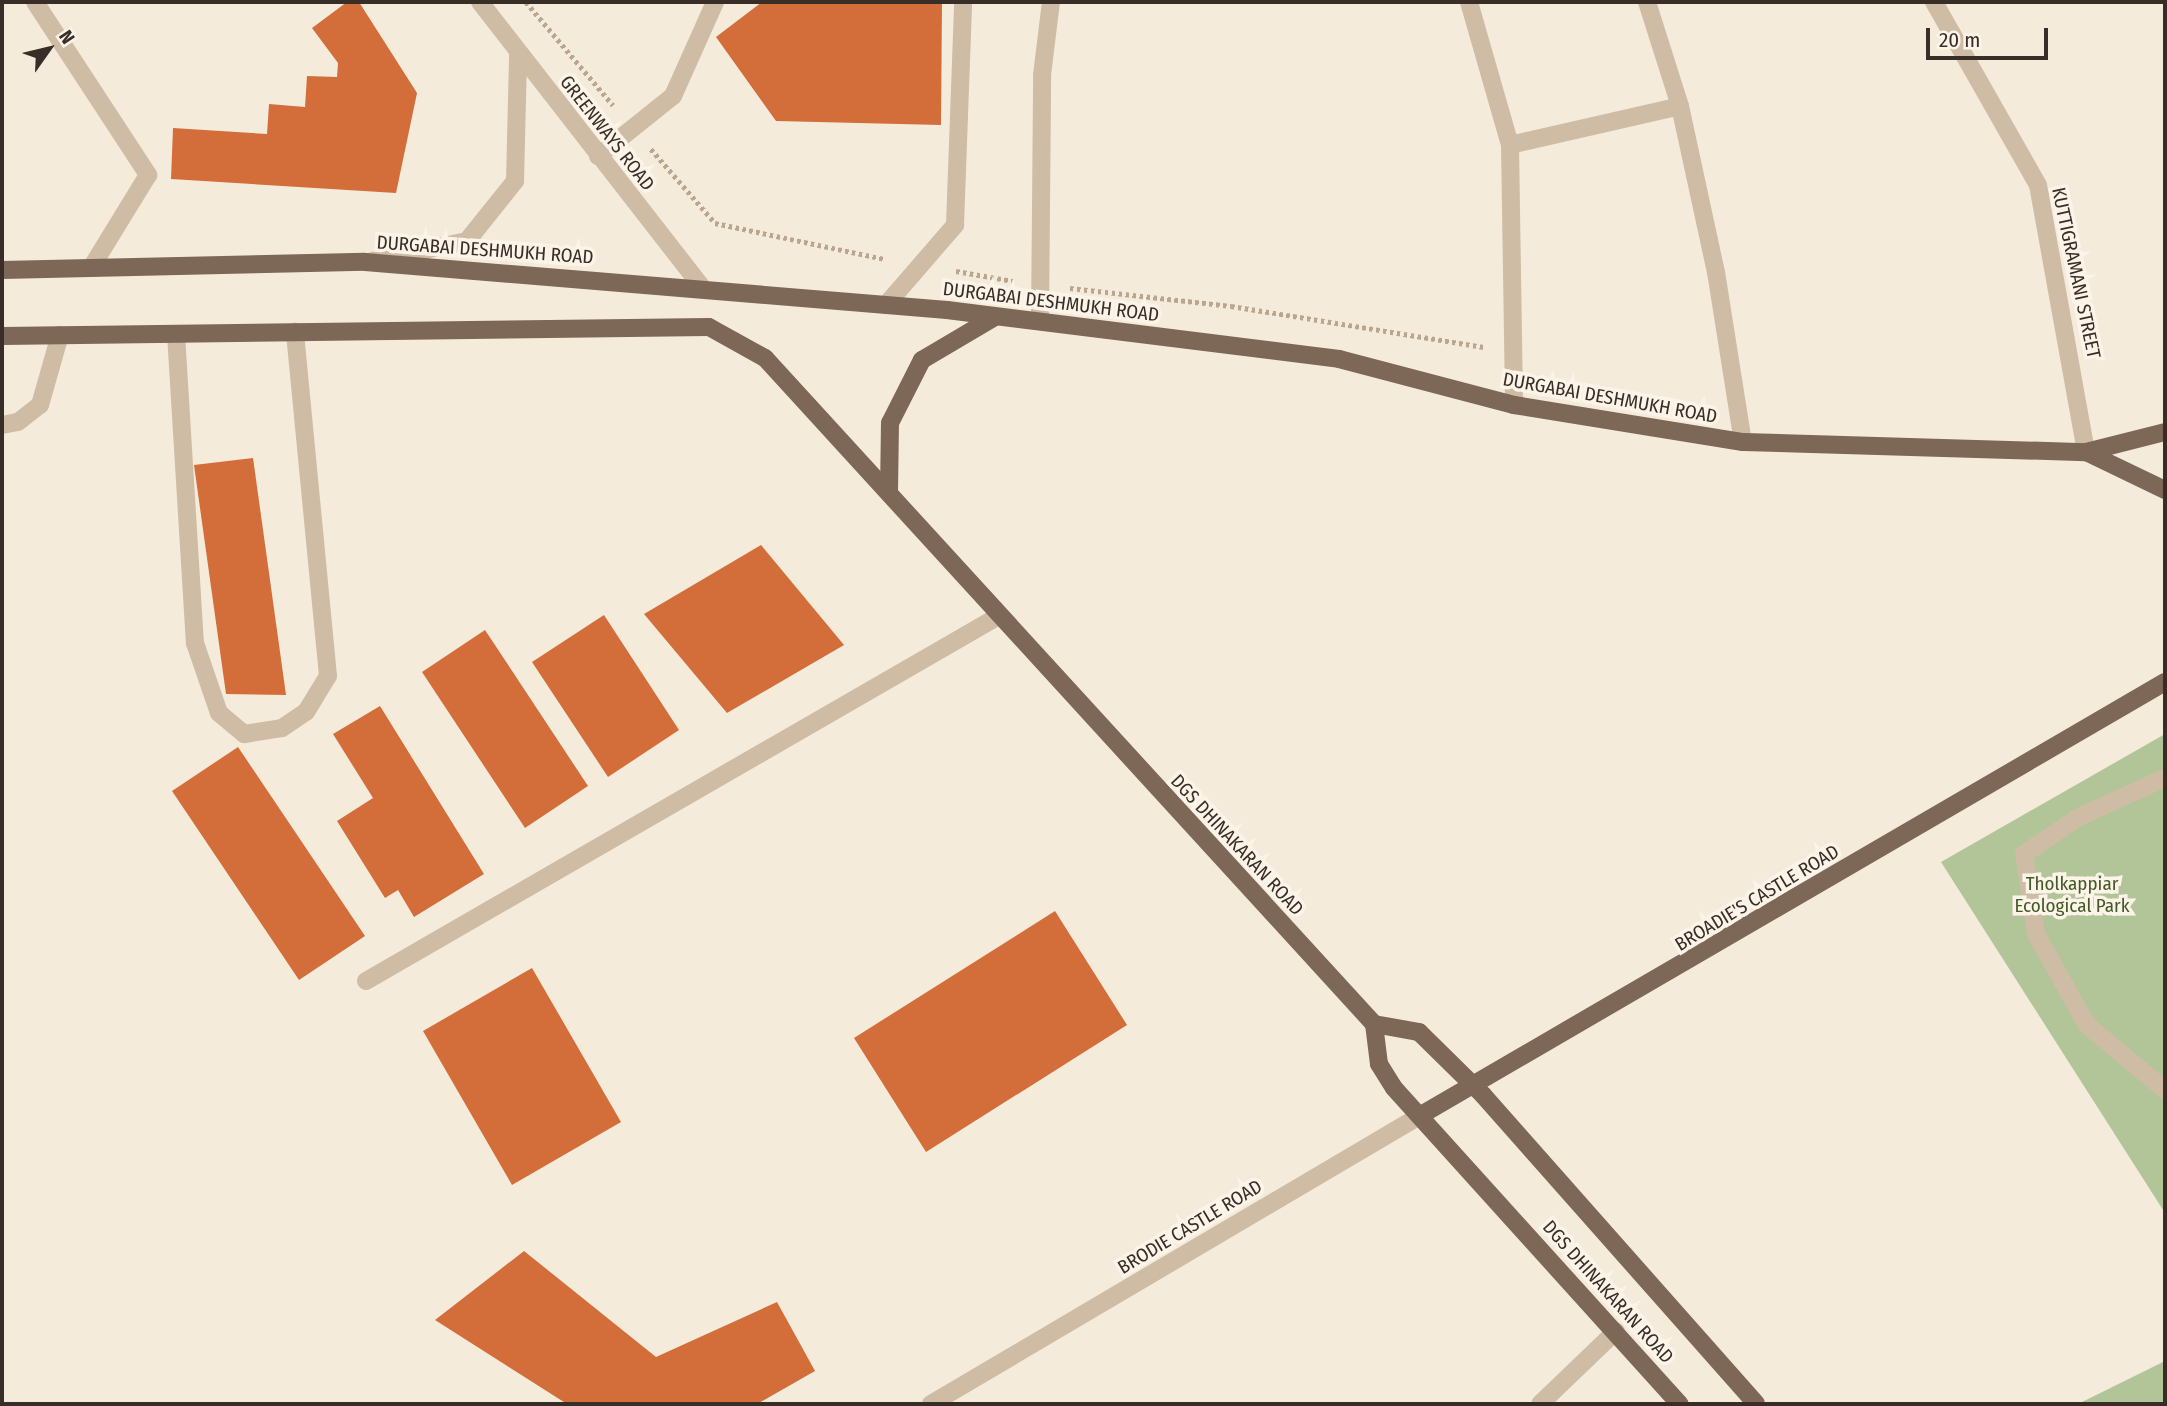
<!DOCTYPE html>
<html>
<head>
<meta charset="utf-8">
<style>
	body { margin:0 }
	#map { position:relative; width:2167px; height:1406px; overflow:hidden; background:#f5ebdb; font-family:"Fira Sans Condensed",sans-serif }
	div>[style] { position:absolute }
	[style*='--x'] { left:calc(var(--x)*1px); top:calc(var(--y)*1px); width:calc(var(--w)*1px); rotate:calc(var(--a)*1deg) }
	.green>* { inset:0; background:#b2c599 }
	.building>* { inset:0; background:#d36d3a }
	.path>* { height:4.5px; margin-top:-2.25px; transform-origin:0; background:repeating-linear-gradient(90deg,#baa68f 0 3.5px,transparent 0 7px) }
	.minor>* { height:18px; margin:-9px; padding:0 9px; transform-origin:9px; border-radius:9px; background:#cebca5 }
	.major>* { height:18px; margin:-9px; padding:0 9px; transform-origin:9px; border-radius:9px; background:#7d6756 }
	span { translate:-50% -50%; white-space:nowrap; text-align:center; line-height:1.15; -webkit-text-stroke:7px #fcf4e8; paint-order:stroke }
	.street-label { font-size:19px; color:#392e27 }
	.park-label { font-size:19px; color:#435a28 }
	.frame { position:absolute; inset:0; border:4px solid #392e27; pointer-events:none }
	.north { position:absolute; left:14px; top:14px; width:70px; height:70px; -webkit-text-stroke:5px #fcf4e8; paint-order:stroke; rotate:56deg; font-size:19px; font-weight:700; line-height:28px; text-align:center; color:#392e27 }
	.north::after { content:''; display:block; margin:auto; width:24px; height:32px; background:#392e27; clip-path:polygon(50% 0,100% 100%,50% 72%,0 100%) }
	.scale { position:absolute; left:1926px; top:28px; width:122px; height:32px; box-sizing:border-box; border:4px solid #392e27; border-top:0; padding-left:9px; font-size:21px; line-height:24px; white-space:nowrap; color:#392e27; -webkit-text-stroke:5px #fcf4e8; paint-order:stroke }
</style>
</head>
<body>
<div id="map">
	<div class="green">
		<div style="clip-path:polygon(2165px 734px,2165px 1213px,1941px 862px)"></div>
		<div style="clip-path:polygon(2165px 1361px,2165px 1404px,2078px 1404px)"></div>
	</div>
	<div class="building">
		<div style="clip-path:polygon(347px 2px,359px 2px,417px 93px,396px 193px,171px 179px,173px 128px,267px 134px,269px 104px,305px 107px,307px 76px,337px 77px,338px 63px,312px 28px)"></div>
		<div style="clip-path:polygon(762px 2px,942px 2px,941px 125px,776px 121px,716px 37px)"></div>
		<div style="clip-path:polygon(253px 458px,286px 695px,226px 694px,194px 465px)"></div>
		<div style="clip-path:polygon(761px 545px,844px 645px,727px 713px,644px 614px)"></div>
		<div style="clip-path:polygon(604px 615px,679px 730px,608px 777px,532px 662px)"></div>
		<div style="clip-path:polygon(485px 630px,588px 786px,525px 828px,422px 672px)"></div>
		<div style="clip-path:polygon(380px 706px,484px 874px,414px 917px,398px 890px,385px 898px,337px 821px,373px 798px,333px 734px)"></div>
		<div style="clip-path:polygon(238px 747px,365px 936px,299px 980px,172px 791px)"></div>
		<div style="clip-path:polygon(1055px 911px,1127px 1025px,926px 1152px,854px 1038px)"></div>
		<div style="clip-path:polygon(532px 968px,621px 1122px,512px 1185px,423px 1031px)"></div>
		<div style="clip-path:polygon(524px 1251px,656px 1357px,777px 1302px,815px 1371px,757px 1404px,567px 1404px,435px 1320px)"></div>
	</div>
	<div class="path">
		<div style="--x:526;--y:2;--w:135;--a:49.8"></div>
		<div style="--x:651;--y:149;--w:98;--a:49.1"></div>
		<div style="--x:715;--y:223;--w:174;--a:12"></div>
		<div style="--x:956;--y:271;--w:58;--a:10"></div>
		<div style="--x:1070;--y:288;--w:162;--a:6.4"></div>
		<div style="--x:1231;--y:306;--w:256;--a:9.2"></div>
	</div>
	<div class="minor">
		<div style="--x:35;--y:2;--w:207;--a:56.8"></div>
		<div style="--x:148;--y:175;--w:109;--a:121.5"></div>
		<div style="--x:480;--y:2;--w:363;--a:52.1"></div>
		<div style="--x:1469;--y:2;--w:149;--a:74"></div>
		<div style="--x:1510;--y:145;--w:260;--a:89.1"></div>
		<div style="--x:1647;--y:2;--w:109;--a:72.4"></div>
		<div style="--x:1680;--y:106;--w:170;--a:77.8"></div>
		<div style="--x:1716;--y:272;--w:172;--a:81"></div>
		<div style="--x:1934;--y:2;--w:210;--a:60.4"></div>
		<div style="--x:2038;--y:185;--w:271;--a:79.8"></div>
		<div style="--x:1510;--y:145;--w:174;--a:-12.9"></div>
		<div style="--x:598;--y:156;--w:96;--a:-38.7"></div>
		<div style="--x:673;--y:96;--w:103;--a:-65.9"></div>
		<div style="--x:372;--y:261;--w:97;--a:-11.9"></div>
		<div style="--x:467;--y:241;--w:77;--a:-51.3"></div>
		<div style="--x:515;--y:181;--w:126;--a:-88.6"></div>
		<div style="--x:886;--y:305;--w:106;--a:-49.2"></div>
		<div style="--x:955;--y:225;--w:223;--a:-87.9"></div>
		<div style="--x:1040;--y:321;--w:246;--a:-89.5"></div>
		<div style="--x:1042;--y:75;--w:74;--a:-83"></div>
		<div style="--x:176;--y:334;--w:310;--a:86.5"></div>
		<div style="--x:195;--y:643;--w:74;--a:71.1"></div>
		<div style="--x:219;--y:713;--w:33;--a:40"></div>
		<div style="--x:244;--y:734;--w:38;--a:-9"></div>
		<div style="--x:282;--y:728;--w:29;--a:-34"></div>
		<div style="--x:306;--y:712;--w:42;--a:-58.6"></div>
		<div style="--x:328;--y:676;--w:346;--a:-95.5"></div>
		<div style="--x:2;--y:425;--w:16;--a:-11"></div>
		<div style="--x:18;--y:422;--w:28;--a:-38"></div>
		<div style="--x:40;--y:405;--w:73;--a:-74.1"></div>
		<div style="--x:2165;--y:778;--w:97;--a:155.6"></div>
		<div style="--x:2077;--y:818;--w:64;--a:145.8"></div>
		<div style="--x:2024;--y:854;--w:81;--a:81.5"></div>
		<div style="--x:2036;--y:934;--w:104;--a:60.7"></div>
		<div style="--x:2087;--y:1025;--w:102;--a:39.8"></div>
		<div style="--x:366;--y:981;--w:728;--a:-29.98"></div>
		<div style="--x:931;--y:1404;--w:569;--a:-30.53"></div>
		<div style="--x:1540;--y:1404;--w:105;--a:-43.8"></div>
	</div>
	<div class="major">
		<div style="--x:2;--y:270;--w:363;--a:-1.3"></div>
		<div style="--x:365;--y:262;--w:584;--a:4.71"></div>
		<div style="--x:947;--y:310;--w:395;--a:7.1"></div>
		<div style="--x:1339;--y:359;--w:181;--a:14.7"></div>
		<div style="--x:1514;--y:405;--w:232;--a:9.2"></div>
		<div style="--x:1743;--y:442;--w:343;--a:1.7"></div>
		<div style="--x:2086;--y:452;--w:81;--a:-14.2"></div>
		<div style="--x:2;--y:336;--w:707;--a:-0.73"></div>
		<div style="--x:709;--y:327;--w:64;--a:29"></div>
		<div style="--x:765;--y:358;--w:902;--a:47.56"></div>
		<div style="--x:1374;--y:1024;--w:40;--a:82.9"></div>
		<div style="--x:1379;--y:1064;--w:28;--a:58"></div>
		<div style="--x:1394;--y:1088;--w:426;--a:47.9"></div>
		<div style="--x:2086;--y:452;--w:88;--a:25.7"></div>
		<div style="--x:889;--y:493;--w:70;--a:-89.2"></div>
		<div style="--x:890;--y:423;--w:71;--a:-63.1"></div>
		<div style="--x:922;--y:360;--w:85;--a:-30.5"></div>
		<div style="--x:1374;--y:1024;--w:46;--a:10.1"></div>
		<div style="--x:1419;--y:1032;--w:90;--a:44.5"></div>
		<div style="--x:1483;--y:1095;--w:412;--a:48.5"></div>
		<div style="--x:1421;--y:1115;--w:861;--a:-30.2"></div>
	</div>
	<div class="street-label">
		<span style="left:607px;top:133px;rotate:52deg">GREENWAYS ROAD</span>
		<span style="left:485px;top:250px;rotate:4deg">DURGABAI DESHMUKH ROAD</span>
		<span style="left:2076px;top:273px;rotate:78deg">KUTTIGRAMANI STREET</span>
		<span style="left:1051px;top:302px;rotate:7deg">DURGABAI DESHMUKH ROAD</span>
		<span style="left:1610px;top:398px;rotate:10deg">DURGABAI DESHMUKH ROAD</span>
		<span style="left:1237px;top:845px;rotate:47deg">DGS DHINAKARAN ROAD</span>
		<span style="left:1757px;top:898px;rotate:-31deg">BROADIE'S CASTLE ROAD</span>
		<span style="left:1190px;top:1227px;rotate:-31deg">BRODIE CASTLE ROAD</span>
		<span style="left:1608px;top:1292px;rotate:48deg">DGS DHINAKARAN ROAD</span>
	</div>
	<div class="park-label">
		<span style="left:2072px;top:895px">Tholkappiar<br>Ecological Park</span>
	</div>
	<div class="frame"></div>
	<div class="north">N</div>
	<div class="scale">20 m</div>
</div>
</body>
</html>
